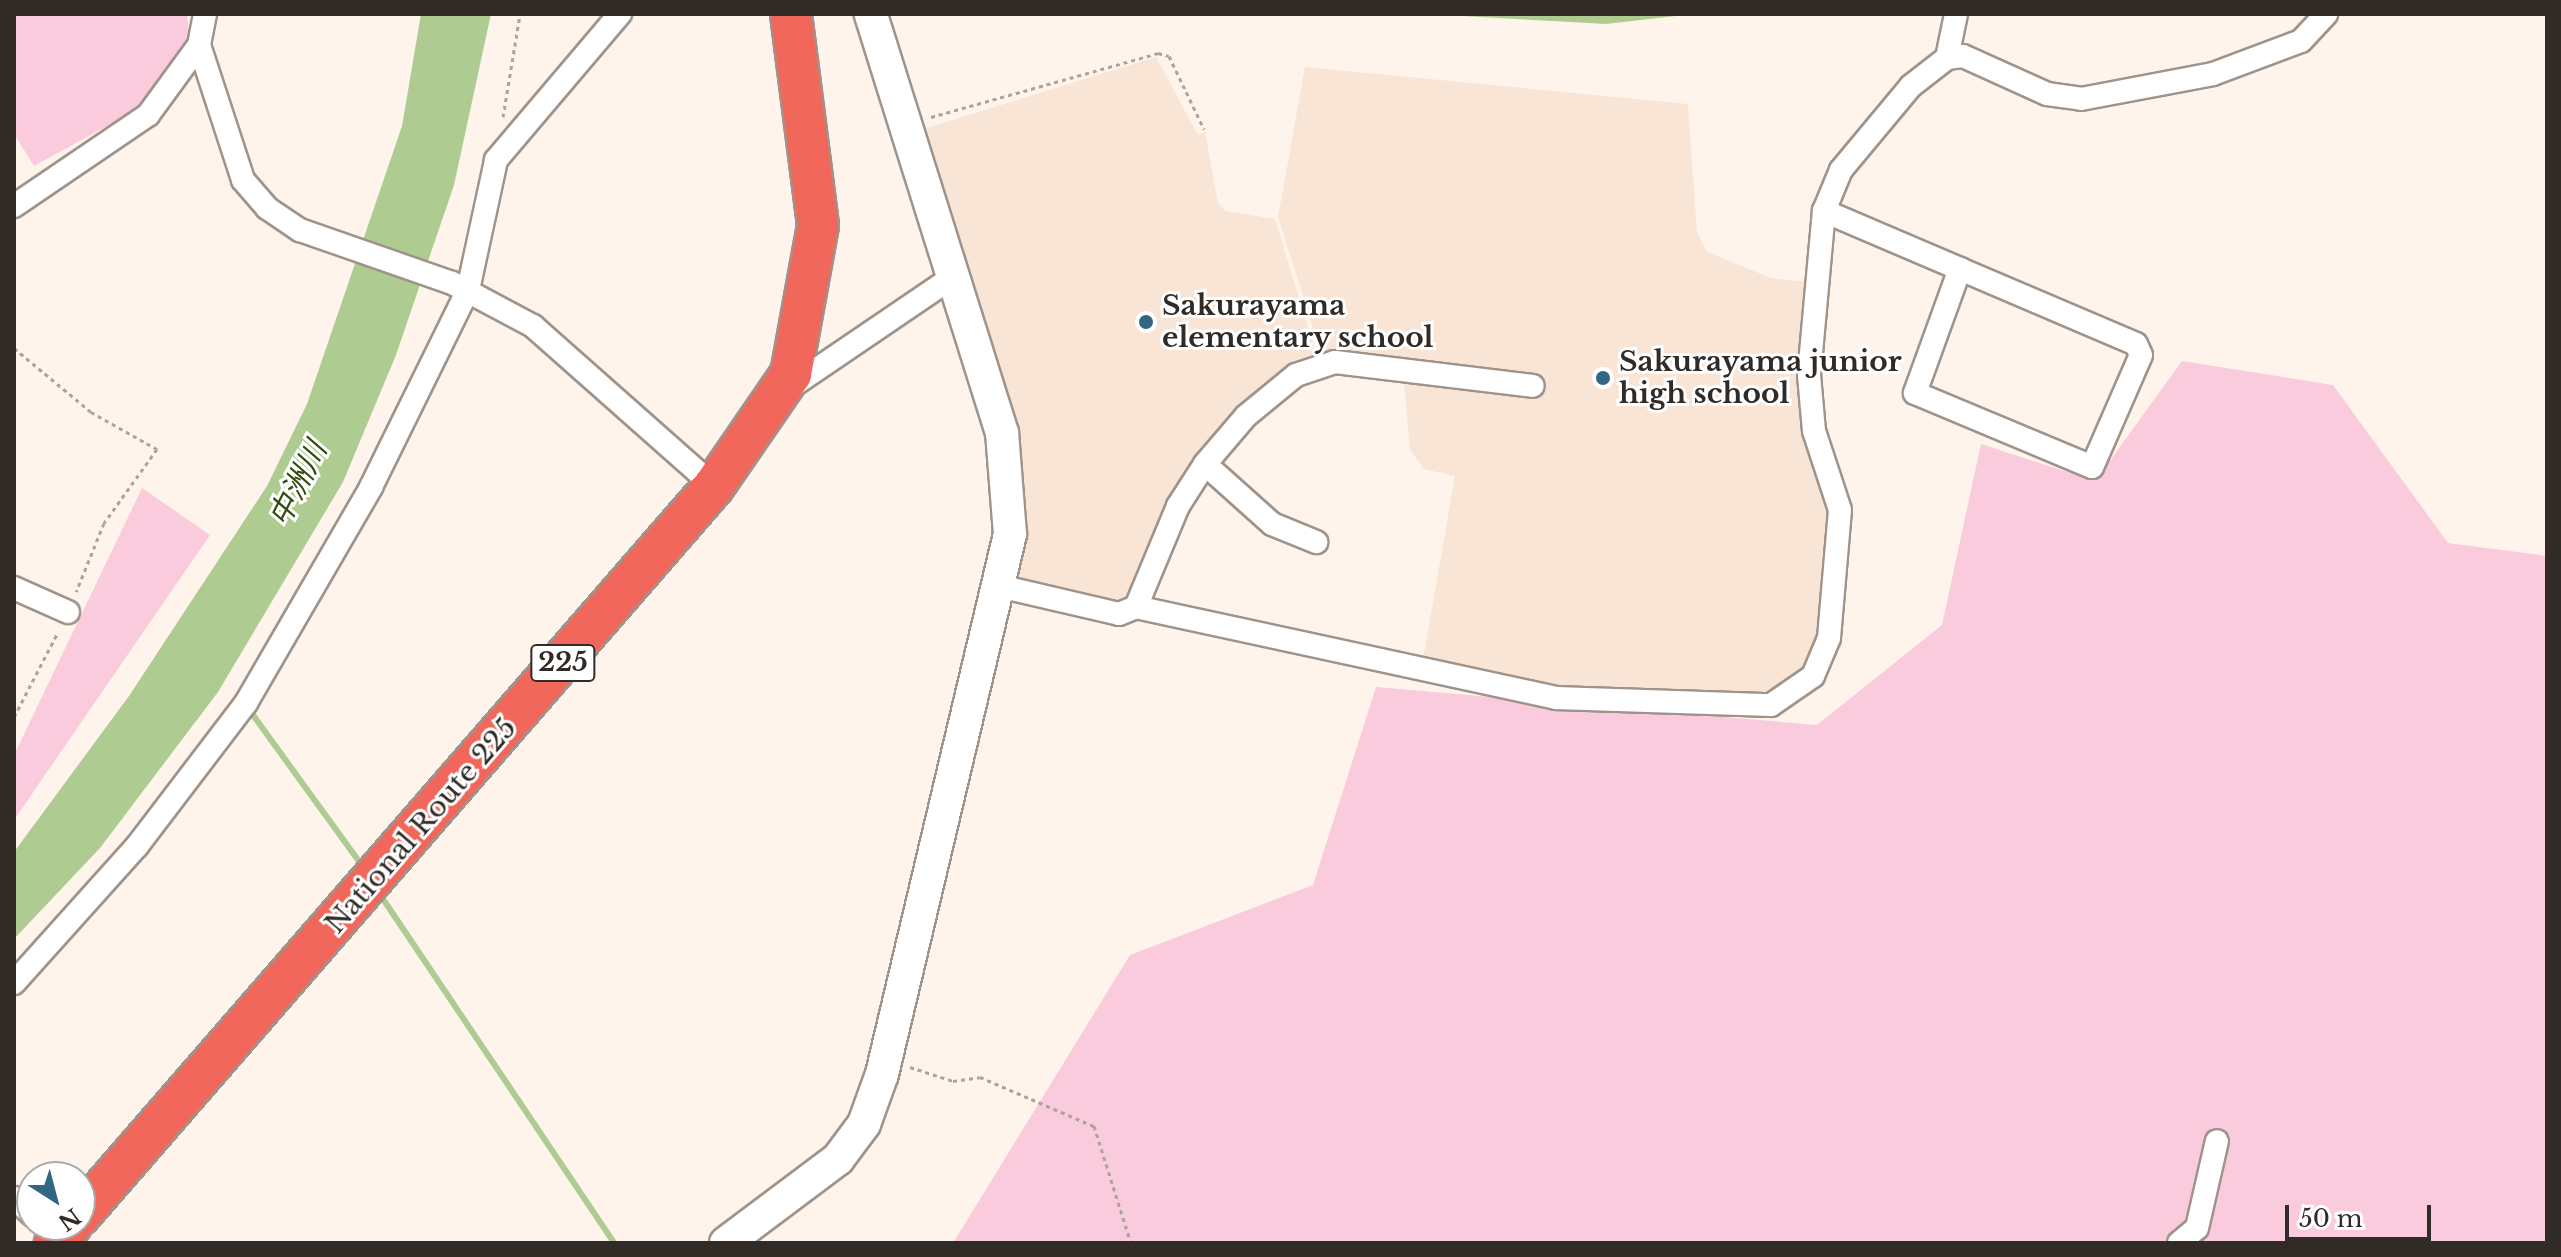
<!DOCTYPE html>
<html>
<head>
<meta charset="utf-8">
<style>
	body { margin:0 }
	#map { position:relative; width:2561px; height:1257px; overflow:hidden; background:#fef4ec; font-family:"Libre Baskerville","Noto Sans JP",serif }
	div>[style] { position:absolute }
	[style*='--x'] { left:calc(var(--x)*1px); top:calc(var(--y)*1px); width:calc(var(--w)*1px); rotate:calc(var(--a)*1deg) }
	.built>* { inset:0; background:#f8e5d6 }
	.green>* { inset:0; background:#facbdd }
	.water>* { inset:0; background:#aecc91 }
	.stream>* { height:6px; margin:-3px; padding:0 3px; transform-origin:3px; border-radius:3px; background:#aecc91 }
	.path>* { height:3px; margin-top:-1.5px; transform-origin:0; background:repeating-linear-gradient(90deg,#aba39c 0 4px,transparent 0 8px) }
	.roads { filter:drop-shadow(2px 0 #9f938a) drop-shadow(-2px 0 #9f938a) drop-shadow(0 2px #9f938a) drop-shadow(0 -2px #9f938a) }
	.street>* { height:22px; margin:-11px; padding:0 11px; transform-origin:11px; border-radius:11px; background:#fff }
	.secondary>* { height:32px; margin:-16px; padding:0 16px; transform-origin:16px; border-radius:16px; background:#fff }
	.highway>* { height:40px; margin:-20px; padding:0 20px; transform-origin:20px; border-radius:20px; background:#f2675b }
	.dots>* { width:22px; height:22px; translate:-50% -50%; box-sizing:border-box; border:4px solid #fff; border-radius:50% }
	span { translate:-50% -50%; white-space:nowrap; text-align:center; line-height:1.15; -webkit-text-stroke:6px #fff; paint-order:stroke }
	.shield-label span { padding:2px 6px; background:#fff; border:2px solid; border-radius:6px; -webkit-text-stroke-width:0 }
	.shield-label { font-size:26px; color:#302b27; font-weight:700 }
	.poi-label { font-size:28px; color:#302b27; font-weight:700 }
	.left { translate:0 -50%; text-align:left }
	.street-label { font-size:28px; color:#302b27 }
	.water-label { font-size:30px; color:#324c0e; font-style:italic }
	.frame { position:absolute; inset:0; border:16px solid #302b27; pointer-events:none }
	.north { position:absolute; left:16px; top:1161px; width:80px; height:80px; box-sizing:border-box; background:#fff; border:2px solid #acaaa9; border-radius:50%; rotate:144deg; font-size:22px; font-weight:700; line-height:32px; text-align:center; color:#302b27 }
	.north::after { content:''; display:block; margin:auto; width:28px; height:36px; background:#316782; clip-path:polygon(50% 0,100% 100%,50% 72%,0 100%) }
	.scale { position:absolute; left:2285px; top:1205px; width:146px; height:36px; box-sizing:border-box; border:4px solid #302b27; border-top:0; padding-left:10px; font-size:24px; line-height:28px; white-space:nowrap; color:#302b27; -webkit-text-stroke:6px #fff; paint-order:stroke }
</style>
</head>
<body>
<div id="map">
	<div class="built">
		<div style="clip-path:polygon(1156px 57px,1198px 135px,1205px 132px,1218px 203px,1225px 211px,1275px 219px,1318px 360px,1255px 397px,1127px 597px,1104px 603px,1025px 582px,1016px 571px,1027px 511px,1020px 445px,923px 129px)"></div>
		<div style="clip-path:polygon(1305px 67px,1688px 104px,1697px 232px,1707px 252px,1771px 278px,1806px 282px,1803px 396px,1835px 521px,1823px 642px,1813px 663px,1771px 697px,1561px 693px,1422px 665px,1455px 476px,1424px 469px,1410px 450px,1402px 358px,1323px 359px,1278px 217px)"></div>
	</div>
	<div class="green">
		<div style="clip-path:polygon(14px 14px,187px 14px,190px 44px,138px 109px,34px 166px,14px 134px)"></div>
		<div style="clip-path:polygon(2182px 361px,2333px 385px,2448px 543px,2547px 556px,2547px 1243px,953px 1243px,1130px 955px,1313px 885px,1376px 687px,1817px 725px,1942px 625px,1981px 444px,2089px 479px,2101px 473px)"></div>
		<div style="clip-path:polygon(142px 488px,210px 535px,14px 820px,14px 755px)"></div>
	</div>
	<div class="water">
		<div style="clip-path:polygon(421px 14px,491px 14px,454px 185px,396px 355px,343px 482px,218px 692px,100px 848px,14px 939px,14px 852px,129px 696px,267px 486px,307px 404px,402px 126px)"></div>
		<div style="clip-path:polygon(1426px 14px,1693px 14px,1606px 24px)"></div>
	</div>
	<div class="stream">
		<div style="--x:253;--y:715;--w:188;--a:54.1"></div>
		<div style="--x:381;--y:896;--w:418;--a:56.1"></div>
	</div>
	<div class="path">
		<div style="--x:503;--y:117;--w:104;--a:-80.6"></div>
		<div style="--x:931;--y:117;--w:236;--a:-15.7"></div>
		<div style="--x:1158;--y:53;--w:11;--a:15"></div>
		<div style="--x:1169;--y:56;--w:81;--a:64.4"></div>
		<div style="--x:14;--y:348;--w:100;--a:39.7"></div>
		<div style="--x:91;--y:412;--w:76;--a:29.3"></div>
		<div style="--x:157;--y:449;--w:91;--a:125.6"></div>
		<div style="--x:104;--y:523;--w:74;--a:112.1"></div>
		<div style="--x:14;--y:717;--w:96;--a:-62.6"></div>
		<div style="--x:910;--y:1067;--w:45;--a:18"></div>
		<div style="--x:953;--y:1081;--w:27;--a:-8"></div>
		<div style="--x:980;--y:1077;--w:124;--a:23.3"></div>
		<div style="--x:1094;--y:1126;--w:123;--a:72.5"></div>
	</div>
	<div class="roads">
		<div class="street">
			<div style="--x:199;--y:45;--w:142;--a:71.9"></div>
			<div style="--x:243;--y:180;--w:37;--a:49"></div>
			<div style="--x:267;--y:208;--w:40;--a:34"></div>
			<div style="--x:300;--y:230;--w:161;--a:19.2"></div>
			<div style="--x:452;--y:283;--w:92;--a:28"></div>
			<div style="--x:533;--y:326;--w:242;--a:41.5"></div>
			<div style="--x:1947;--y:58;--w:45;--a:-78.4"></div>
			<div style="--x:14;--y:206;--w:162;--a:-34.2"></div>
			<div style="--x:148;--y:115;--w:87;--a:-53.9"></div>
			<div style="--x:199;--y:45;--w:32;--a:-79"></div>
			<div style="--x:1824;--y:211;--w:148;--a:23.1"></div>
			<div style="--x:1960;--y:269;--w:191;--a:23.1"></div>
			<div style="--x:2136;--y:344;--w:12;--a:66"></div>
			<div style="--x:2141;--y:355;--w:122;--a:113.6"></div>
			<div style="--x:2092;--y:467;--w:192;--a:-157.3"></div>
			<div style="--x:1915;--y:393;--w:132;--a:-70.1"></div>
			<div style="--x:785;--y:391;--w:207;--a:-34.2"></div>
			<div style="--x:1205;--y:464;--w:90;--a:41.8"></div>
			<div style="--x:1272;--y:524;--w:48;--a:22.2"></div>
			<div style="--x:999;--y:586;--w:123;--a:13.1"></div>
			<div style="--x:1119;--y:614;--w:18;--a:-22"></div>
			<div style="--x:1136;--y:607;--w:430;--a:12.2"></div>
			<div style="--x:1556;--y:698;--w:215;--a:1.9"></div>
			<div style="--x:1771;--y:705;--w:51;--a:-34.6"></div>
			<div style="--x:1813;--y:676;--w:41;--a:-67.2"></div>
			<div style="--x:1829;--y:638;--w:128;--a:-85.1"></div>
			<div style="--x:1840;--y:510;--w:83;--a:-108.2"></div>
			<div style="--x:1814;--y:431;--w:56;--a:-95.1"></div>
			<div style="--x:1809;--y:375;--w:165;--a:-84.8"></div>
			<div style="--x:1824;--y:211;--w:44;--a:-67.5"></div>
			<div style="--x:1841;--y:170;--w:109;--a:-50.2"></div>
			<div style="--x:1911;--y:86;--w:46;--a:-37.9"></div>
			<div style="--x:1947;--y:58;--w:16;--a:-7"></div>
			<div style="--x:1963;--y:56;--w:92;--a:24.3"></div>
			<div style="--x:2047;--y:94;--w:34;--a:8"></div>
			<div style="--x:2081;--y:99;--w:134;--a:-10.7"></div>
			<div style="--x:2213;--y:74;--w:94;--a:-20.6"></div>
			<div style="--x:2301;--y:41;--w:37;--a:-47"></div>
			<div style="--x:14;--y:588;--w:59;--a:24"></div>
			<div style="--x:1136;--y:607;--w:109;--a:-67.4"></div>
			<div style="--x:1178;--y:506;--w:50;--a:-57.3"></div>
			<div style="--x:1205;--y:464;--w:63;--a:-49.5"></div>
			<div style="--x:1246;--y:416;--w:65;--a:-39.4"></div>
			<div style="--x:1296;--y:375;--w:41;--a:-18.4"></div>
			<div style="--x:1335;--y:362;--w:199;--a:6.9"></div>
			<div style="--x:14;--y:983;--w:184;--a:-48.1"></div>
			<div style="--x:137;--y:846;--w:180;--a:-52.7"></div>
			<div style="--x:246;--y:703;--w:250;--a:-59.9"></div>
			<div style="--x:371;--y:487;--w:220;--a:-63.8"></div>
			<div style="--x:468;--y:290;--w:133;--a:-77.8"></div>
			<div style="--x:496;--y:160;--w:192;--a:-49.7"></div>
			<div style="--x:14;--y:1198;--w:25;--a:43"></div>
			<div style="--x:2179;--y:1243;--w:23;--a:-40"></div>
			<div style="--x:2197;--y:1228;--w:89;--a:-77.1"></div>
		</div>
		<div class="secondary">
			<div style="--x:726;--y:1243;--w:140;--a:-36.9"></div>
			<div style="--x:838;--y:1159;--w:44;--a:-53.4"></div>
			<div style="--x:864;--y:1124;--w:53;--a:-70.2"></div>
			<div style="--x:882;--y:1074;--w:555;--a:-76.66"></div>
			<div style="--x:1010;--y:534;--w:101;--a:-94.5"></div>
			<div style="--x:1002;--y:433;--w:439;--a:-107.4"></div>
		</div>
		<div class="highway">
			<div style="--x:80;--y:1215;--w:966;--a:-48.99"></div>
			<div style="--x:714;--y:486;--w:136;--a:-55.5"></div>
			<div style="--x:791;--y:374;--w:151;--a:-79.7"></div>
			<div style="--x:818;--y:225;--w:213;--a:-97.3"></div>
			<div style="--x:55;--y:1243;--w:24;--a:-48"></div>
		</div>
	</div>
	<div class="dots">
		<div style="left:1146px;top:322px;background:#316782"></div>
		<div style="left:1603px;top:378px;background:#316782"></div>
	</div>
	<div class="shield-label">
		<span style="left:563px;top:663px">225</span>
	</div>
	<div class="poi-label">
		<span class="left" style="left:1162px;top:322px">Sakurayama<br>elementary school</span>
		<span class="left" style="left:1619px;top:378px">Sakurayama junior<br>high school</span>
	</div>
	<div class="street-label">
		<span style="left:421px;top:826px;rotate:-49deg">National Route 225</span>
	</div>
	<div class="water-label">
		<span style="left:298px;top:484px;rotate:-63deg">中洲川</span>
	</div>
	<div class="frame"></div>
	<div class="north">N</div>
	<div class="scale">50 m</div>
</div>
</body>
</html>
